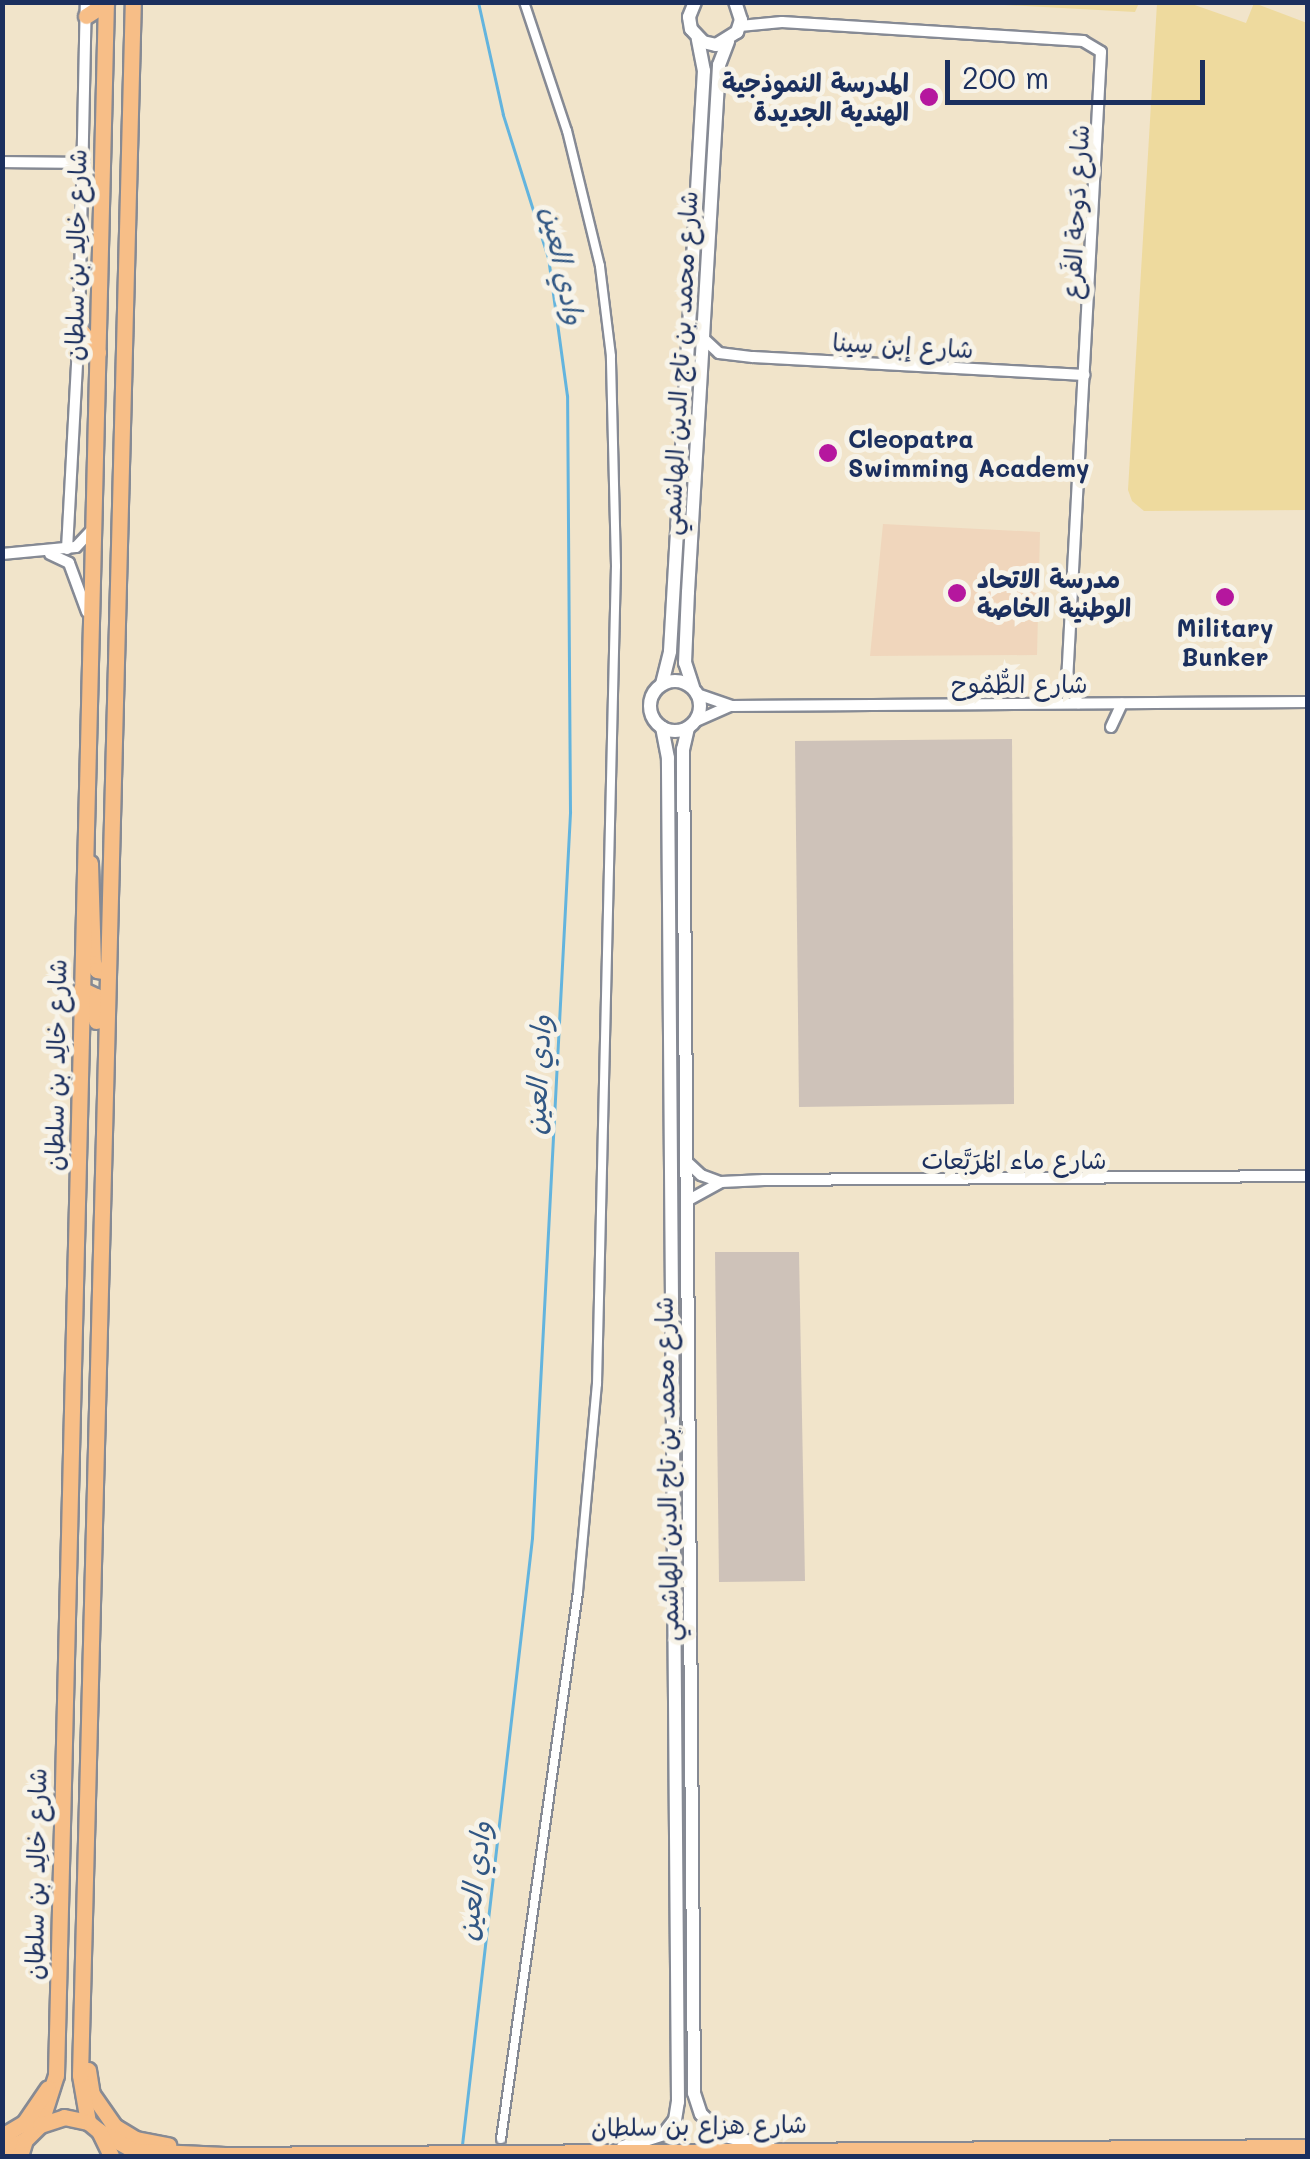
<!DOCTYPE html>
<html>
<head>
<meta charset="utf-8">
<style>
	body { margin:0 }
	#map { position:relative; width:1310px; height:2159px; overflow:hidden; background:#f1e4ca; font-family:Mali,"Playpen Sans Arabic",sans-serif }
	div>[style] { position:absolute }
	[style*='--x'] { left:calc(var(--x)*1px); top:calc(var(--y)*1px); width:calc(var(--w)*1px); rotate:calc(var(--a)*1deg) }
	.built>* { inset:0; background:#f0d6bc }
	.industrial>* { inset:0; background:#cec2b9 }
	.sand>* { inset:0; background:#eeda9e }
	.stream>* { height:2.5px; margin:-1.25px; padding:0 1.25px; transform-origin:1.25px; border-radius:1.25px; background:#63b4de }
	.roads { filter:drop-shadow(2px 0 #868a94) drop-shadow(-2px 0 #868a94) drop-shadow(0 2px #868a94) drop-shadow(0 -2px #868a94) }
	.pedestrian>* { height:8px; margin:-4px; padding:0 4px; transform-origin:4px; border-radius:4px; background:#fff }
	.minor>* { height:10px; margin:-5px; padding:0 5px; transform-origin:5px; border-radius:5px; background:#fff }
	.tertiary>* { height:12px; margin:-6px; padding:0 6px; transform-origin:6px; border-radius:6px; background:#fff }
	.tertiary>.ring { margin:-6px; padding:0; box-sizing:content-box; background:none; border:12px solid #fff; border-radius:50% }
	.primary>* { height:15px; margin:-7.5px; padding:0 7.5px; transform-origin:7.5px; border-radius:7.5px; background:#f7be87 }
	.dots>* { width:28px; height:28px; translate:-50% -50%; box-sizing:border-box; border:5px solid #f7f3e8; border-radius:50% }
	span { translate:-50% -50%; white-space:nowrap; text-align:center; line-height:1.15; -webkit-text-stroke:10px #f7f3e8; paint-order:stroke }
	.poi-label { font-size:25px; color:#1b2f5e; font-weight:700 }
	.right { translate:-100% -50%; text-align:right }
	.left { translate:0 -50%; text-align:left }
	.street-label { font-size:25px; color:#1b2f5e }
	.water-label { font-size:28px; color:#315784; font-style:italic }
	.frame { position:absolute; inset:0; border:5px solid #1b2f5e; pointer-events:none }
	.scale { position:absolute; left:945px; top:60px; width:260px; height:45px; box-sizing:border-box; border:5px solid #1b2f5e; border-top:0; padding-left:12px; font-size:30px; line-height:35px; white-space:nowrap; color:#1b2f5e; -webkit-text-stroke:8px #f7f3e8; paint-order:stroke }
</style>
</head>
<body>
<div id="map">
	<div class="built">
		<div style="clip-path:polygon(883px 524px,1040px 532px,1037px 655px,870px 656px)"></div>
	</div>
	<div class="industrial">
		<div style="clip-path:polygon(1012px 739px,1014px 1104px,799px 1107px,795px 741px)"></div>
		<div style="clip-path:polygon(715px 1252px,799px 1252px,805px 1581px,719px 1582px)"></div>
	</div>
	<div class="sand">
		<div style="clip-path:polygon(968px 3px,1139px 2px,1139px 3px,1135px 12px)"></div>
		<div style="clip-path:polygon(1157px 3px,1189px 3px,1246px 23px,1254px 3px,1307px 23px,1307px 510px,1144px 511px,1132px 501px,1128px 490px)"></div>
	</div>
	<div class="stream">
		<div style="--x:462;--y:2145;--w:611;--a:-83.42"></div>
		<div style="--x:532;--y:1538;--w:727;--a:-87"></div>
		<div style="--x:570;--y:812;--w:416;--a:-90.4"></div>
		<div style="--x:567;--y:396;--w:139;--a:-97.8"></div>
		<div style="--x:548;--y:258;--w:150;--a:-107.5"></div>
		<div style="--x:503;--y:115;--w:116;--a:-102.5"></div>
	</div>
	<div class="roads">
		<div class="pedestrian">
			<div style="--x:501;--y:2139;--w:552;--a:-81.99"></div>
			<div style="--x:578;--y:1592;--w:209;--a:-84.8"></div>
			<div style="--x:597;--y:1384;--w:818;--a:-88.67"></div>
			<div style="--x:616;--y:566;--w:210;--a:-91.4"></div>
			<div style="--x:611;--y:356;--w:91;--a:-97"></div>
			<div style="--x:600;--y:266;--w:139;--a:-103.7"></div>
			<div style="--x:567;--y:131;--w:136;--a:-108.4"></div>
		</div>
		<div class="minor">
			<div style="--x:740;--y:26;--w:42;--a:-5.4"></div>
			<div style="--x:782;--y:22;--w:302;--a:3.6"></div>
			<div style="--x:1083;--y:41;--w:21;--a:31"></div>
			<div style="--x:1101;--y:52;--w:630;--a:93.09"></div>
			<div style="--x:1067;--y:681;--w:25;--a:63"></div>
			<div style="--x:2;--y:162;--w:82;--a:0.7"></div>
			<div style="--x:703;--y:338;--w:22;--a:43"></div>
			<div style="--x:719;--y:353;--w:34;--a:7"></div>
			<div style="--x:753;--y:357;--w:332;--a:3.1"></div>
			<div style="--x:67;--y:549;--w:221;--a:-86.9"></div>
			<div style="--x:79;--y:328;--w:326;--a:-88.8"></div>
			<div style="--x:2;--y:554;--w:74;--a:-5.4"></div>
			<div style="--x:76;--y:547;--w:23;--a:-47"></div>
			<div style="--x:50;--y:554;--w:21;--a:25"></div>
			<div style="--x:69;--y:563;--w:52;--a:69.8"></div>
			<div style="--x:697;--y:694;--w:36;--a:19"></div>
			<div style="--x:731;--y:706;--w:577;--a:-0.4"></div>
			<div style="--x:694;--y:722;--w:39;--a:-24"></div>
			<div style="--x:1111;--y:727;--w:26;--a:-65"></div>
			<div style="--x:685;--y:1160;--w:22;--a:43"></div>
			<div style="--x:701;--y:1175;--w:20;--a:20"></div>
			<div style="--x:687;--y:1201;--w:39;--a:-29"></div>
			<div style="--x:721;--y:1182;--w:43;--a:-2.7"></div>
			<div style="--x:764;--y:1180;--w:544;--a:-0.42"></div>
		</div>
		<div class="tertiary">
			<div style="--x:695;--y:2;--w:16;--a:112"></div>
			<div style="--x:689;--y:17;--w:12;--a:81"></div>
			<div style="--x:691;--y:29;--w:18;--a:47"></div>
			<div style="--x:703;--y:42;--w:13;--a:13"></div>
			<div style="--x:716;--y:45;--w:25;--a:-32"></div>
			<div style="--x:737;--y:32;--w:13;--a:-72"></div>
			<div style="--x:741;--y:20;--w:19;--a:-108"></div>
			<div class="ring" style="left:650px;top:681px;width:38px;height:38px"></div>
			<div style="--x:662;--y:684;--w:34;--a:-76"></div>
			<div style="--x:670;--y:651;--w:581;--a:-86.65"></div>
			<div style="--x:704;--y:71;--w:33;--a:-101"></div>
			<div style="--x:693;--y:687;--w:25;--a:-108"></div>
			<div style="--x:685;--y:663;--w:71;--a:-87.6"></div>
			<div style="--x:688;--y:592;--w:528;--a:-86.63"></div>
			<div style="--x:719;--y:65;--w:25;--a:-69"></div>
			<div style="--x:688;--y:728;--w:22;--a:103"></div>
			<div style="--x:683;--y:749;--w:1344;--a:89.53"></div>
			<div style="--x:694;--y:2093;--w:22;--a:72"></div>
			<div style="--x:701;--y:2114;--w:32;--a:44"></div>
			<div style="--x:724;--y:2136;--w:46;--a:12.5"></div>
			<div style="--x:623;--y:2147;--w:43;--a:-17.6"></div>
			<div style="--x:664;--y:2134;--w:18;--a:-52"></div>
			<div style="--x:675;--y:2120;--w:18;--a:-81"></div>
			<div style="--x:678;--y:2102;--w:1344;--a:-90.43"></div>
			<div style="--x:668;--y:758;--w:31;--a:-101"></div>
		</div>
		<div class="primary">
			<div style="--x:86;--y:16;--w:24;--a:-33"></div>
			<div style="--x:79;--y:328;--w:31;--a:52"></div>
			<div style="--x:90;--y:863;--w:100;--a:88.3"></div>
			<div style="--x:93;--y:963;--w:8;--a:60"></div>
			<div style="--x:97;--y:970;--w:11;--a:10"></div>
			<div style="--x:81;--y:989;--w:17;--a:25"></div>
			<div style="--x:96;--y:996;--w:25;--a:90"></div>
			<div style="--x:88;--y:2070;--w:24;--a:81"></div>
			<div style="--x:92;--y:2094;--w:39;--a:55"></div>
			<div style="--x:114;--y:2126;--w:26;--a:31"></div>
			<div style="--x:136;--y:2139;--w:33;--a:11"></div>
			<div style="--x:88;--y:2122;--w:48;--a:-99.7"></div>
			<div style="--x:80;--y:2075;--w:2074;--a:-88.54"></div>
			<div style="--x:40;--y:2125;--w:52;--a:-72.3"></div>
			<div style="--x:56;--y:2075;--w:2074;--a:-88.62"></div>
			<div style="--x:99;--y:2131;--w:41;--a:29.1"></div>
			<div style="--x:135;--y:2151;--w:90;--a:2.5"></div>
			<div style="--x:225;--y:2155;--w:1083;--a:-0.42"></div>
			<div style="--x:2;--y:2136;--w:26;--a:-31"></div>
			<div style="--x:24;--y:2123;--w:42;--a:-55.6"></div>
			<div style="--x:2;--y:2151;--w:25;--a:-26"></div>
			<div style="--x:20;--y:2156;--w:17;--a:-73"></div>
			<div style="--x:25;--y:2140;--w:21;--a:-45"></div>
			<div style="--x:40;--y:2125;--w:25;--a:-18"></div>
			<div style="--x:64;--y:2117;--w:25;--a:12"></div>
			<div style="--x:88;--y:2122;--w:14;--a:39"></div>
			<div style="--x:99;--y:2131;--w:28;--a:64"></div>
		</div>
	</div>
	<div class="dots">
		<div style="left:929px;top:97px;background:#b5179e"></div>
		<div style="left:828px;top:453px;background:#b5179e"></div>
		<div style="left:957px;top:593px;background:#b5179e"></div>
		<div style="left:1225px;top:597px;background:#b5179e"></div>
	</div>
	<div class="poi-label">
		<span class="right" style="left:909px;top:97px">المدرسة النموذجية<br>الهندية الجديدة</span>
		<span class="left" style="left:848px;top:453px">Cleopatra<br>Swimming Academy</span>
		<span class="left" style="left:977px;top:593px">مدرسة الاتحاد<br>الوطنية الخاصة</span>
		<span style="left:1225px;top:642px">Military<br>Bunker</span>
	</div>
	<div class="street-label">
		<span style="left:1075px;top:212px;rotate:-87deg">شارع دَوحة الفَرع</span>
		<span style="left:75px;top:255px;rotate:-89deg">شارع خالِد بن سلطان</span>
		<span style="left:903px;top:345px;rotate:3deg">شارع إبن سِينا</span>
		<span style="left:679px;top:363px;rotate:-87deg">شارع محمد بن تاج الدين الهاشمي</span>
		<span style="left:1019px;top:683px">شارع الطُّمُوح</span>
		<span style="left:55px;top:1065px;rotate:-89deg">شارع خالِد بن سلطان</span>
		<span style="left:1014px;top:1159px">شارع ماء المُرَبَّعات</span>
		<span style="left:666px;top:1469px;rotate:-91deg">شارع محمد بن تاج الدين الهاشمي</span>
		<span style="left:35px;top:1874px;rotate:-89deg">شارع خالِد بن سلطان</span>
		<span style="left:699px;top:2125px;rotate:-1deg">شارع هزاع بن سلطان</span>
	</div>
	<div class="water-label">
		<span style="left:564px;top:265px;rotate:78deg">وادي العين</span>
		<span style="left:537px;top:1075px;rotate:-87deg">وادي العين</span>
		<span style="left:473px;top:1881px;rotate:-83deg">وادي العين</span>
	</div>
	<div class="frame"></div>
	<div class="scale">200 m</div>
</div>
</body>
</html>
